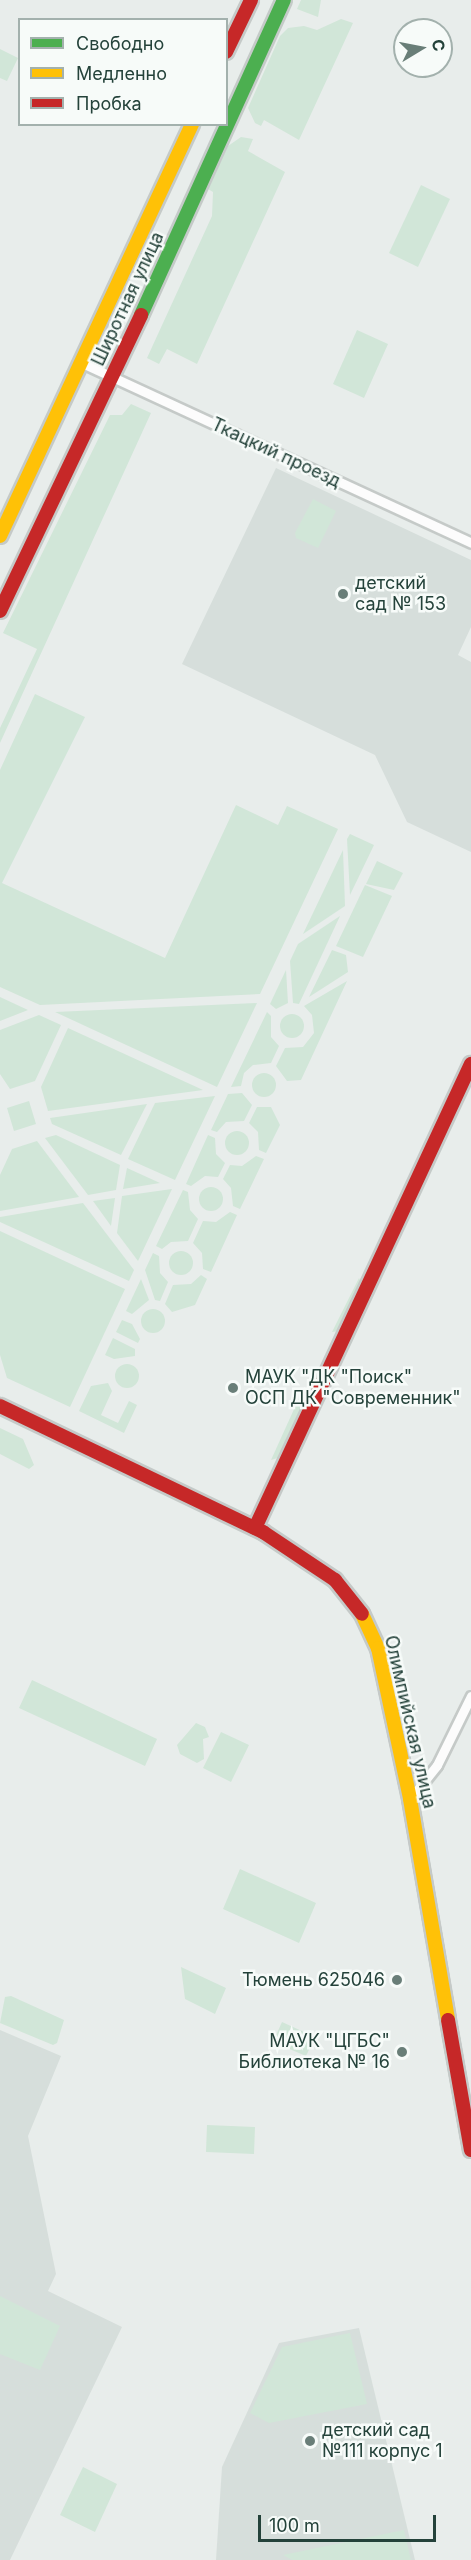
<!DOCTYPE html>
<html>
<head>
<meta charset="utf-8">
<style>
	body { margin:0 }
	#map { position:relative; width:471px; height:2560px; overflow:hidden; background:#e8edeb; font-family:Inter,sans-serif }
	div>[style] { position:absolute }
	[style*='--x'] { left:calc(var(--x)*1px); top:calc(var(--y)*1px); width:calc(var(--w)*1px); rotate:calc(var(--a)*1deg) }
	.built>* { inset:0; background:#d6dedb }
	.green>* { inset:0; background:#d1e6d8 }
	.round { border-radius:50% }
	.roads { filter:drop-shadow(2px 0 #c5cac8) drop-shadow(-2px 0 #c5cac8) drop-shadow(0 2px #c5cac8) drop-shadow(0 -2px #c5cac8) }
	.street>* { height:9px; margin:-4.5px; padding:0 4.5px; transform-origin:4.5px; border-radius:4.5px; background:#fcfcfc }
	.fast>* { height:14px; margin:-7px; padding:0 7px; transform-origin:7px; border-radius:7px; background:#4caf50 }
	.slow>* { height:14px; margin:-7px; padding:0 7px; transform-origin:7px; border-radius:7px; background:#ffc107 }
	.jam>* { height:14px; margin:-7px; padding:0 7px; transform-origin:7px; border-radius:7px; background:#c62828 }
	.dots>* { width:16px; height:16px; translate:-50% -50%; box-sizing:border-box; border:3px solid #f7fbf9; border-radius:50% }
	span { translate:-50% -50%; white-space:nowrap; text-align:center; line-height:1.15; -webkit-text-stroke:5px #f7fbf9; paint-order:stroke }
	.street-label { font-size:18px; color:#24423a }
	.poi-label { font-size:18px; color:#24423a }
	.left { translate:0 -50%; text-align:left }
	.right { translate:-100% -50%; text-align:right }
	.legend { position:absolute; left:18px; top:18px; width:210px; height:108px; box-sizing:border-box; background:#f7fbf9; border:2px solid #a3b1ad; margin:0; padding:8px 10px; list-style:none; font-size:18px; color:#24423a }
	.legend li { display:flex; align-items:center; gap:12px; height:30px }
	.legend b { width:30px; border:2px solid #a3b1ad }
	.north { position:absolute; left:393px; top:18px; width:60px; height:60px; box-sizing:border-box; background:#f7fbf9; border:2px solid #a3b1ad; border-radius:50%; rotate:80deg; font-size:16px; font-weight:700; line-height:24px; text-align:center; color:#24423a }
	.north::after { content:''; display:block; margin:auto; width:21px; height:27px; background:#697e78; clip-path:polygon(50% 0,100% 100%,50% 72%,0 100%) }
	.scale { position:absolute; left:258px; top:2515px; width:178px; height:27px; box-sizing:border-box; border:3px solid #24423a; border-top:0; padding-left:8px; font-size:18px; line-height:21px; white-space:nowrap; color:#24423a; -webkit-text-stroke:4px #f7fbf9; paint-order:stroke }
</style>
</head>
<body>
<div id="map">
	<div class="built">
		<div style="clip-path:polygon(276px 468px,471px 560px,471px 627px,458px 655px,471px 662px,471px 852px,407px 822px,375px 755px,182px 664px)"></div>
		<div style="clip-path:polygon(0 2030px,61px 2056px,28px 2136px,56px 2274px,48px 2291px,122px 2327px,10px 2560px,0 2560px)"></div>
		<div style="clip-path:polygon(359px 2328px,415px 2560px,216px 2560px,222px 2467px,279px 2343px)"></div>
	</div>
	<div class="green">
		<div style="clip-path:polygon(301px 0,321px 0,318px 17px,297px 9px)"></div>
		<div style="clip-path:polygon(341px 19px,353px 23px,299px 140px,264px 120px,261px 126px,255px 123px,248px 108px,280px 36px,288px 28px,304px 26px,317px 30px)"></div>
		<div style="clip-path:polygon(0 49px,18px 58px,7px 81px,0 78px)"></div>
		<div style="clip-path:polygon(241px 137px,253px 139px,248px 151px,285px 172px,197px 364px,167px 349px,159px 364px,147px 358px,212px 216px,213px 192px,208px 189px,228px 146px)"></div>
		<div style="clip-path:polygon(421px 185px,450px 199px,418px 267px,389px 253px)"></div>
		<div style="clip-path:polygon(357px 330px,388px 344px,364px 398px,333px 384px)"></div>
		<div style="clip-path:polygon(131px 404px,151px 413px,0 743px,0 728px,37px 649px,3px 633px,110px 415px,122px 415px)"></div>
		<div style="clip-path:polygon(313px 499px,336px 511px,318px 548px,296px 538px,295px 533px)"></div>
		<div style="clip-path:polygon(35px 694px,85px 717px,2px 883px,165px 958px,236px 805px,278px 825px,287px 806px,338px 829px,260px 994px,40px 1005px,0 987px,0 770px)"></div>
		<div style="clip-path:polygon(350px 834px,374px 845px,350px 895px,347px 839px)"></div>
		<div style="clip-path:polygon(343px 850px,345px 906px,303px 934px)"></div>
		<div style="clip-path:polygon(377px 861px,403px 873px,394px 890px,366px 884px)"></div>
		<div style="clip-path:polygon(365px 885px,392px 896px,363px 957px,336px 946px)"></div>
		<div style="clip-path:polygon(340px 916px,299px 1004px,293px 1003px,290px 961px,298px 944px)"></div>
		<div style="clip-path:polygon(332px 950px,346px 955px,348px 972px,309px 997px)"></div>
		<div style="clip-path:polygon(286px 970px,288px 1003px,276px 1009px,270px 1004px)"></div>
		<div style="clip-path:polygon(347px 981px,301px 1080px,287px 1081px,276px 1066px,285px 1048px,303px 1047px,314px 1033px,312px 1015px,304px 1006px)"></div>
		<div style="clip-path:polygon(0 997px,28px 1010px,0 1021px)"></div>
		<div style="clip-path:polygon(257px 1003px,217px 1087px,55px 1012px)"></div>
		<div style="clip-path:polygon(267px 1012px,271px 1016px,271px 1037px,279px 1046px,271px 1063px,253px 1065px,244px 1073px,241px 1086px,231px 1087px)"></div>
		<div class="round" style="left:280px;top:1014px;width:24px;height:24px"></div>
		<div style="clip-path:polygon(39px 1015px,61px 1025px,35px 1081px,10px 1089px,0 1074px,0 1030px)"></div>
		<div style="clip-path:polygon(68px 1028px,203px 1090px,48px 1111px,41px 1087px)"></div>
		<div class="round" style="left:252px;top:1073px;width:24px;height:24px"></div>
		<div style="clip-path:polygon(242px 1093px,252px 1105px,244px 1121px,226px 1122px,217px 1132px,211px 1130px,228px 1094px)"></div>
		<div style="clip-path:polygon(215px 1096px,175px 1180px,128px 1159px,155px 1103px)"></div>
		<div style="clip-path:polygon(29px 1101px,36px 1124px,14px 1131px,7px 1108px)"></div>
		<div style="clip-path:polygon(147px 1104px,121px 1155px,52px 1124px,50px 1118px)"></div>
		<div style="clip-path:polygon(257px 1107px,271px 1107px,280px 1125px,266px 1153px,259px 1150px,258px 1132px,249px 1123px)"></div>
		<div class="round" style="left:225px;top:1131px;width:24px;height:24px"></div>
		<div style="clip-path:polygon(56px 1135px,120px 1165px,116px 1190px,88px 1195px,45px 1138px)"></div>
		<div style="clip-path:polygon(208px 1135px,215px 1138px,216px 1154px,225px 1163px,218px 1177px,205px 1176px,191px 1186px,186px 1184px)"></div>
		<div style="clip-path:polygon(37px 1141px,79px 1197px,0 1211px,0 1175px,12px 1149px)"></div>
		<div style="clip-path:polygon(256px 1156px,264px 1159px,240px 1209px,233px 1206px,231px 1188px,223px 1179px,230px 1165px,242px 1166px)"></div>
		<div style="clip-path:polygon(127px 1168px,160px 1183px,123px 1189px)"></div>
		<div class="round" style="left:199px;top:1187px;width:24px;height:24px"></div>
		<div style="clip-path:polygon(172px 1189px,138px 1261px,117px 1233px,122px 1196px)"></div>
		<div style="clip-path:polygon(183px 1190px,188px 1192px,190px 1210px,198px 1219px,188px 1241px,171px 1242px,162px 1249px,156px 1246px)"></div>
		<div style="clip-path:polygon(115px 1198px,111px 1226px,93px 1201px)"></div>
		<div style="clip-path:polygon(83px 1203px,134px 1270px,129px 1281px,0 1222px,0 1217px)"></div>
		<div style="clip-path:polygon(230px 1212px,237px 1215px,211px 1272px,203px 1269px,202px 1253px,193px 1243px,203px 1221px,216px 1222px)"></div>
		<div style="clip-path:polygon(0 1231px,125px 1289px,70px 1407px,7px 1378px,0 1355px)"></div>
		<div class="round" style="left:169px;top:1251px;width:24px;height:24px"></div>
		<div style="clip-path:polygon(153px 1253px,159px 1256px,160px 1273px,168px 1282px,160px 1301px,155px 1300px,145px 1270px)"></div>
		<div style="clip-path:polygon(201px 1275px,207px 1279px,195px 1305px,172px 1312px,165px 1304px,173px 1285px,191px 1284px)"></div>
		<div style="clip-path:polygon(359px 1278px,362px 1284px,339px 1331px,332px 1332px)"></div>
		<div style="clip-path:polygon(141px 1279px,149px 1300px,132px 1314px,126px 1311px)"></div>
		<div class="round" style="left:141px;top:1309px;width:24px;height:24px"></div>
		<div style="clip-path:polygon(122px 1320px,132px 1324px,140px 1339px,138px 1343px,116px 1332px)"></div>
		<div style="clip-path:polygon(113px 1338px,135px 1349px,135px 1356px,114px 1359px,105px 1355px)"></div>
		<div class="round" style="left:115px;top:1364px;width:24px;height:24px"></div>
		<div style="clip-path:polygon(108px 1383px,112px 1391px,101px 1415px,118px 1423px,129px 1401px,137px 1405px,124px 1433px,79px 1411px,91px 1386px)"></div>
		<div style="clip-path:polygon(300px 1396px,303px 1406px,281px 1457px,271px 1460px)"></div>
		<div style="clip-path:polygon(0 1428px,23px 1439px,34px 1465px,29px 1469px,0 1454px)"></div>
		<div style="clip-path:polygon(32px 1680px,157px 1739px,145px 1766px,19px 1708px)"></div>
		<div style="clip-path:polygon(196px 1723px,205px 1727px,209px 1737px,203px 1739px,204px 1759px,197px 1763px,180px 1754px,177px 1745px)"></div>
		<div style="clip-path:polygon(221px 1732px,249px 1745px,231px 1782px,203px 1768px)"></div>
		<div style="clip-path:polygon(240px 1869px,316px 1903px,299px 1943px,223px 1909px)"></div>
		<div style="clip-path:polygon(181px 1967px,226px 1988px,215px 2014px,185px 1999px)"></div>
		<div style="clip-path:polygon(11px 1996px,64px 2020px,57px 2043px,53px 2045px,0 2023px,5px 1997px)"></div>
		<div style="clip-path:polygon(282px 2022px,315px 2037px,306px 2056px,273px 2042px)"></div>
		<div style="clip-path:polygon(207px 2125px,255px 2127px,254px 2154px,206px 2152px)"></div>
		<div style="clip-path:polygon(0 2296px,60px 2326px,40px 2370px,0 2354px)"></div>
		<div style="clip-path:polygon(350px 2333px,367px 2404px,269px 2423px,250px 2413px,282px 2347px)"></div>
		<div style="clip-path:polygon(83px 2467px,117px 2484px,95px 2532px,60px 2515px)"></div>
		<div style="clip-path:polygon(404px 2530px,411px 2560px,292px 2560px,283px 2555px)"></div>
	</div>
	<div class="roads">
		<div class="street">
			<div style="--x:80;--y:362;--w:431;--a:24.8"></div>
			<div style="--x:410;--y:1799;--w:43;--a:-51.5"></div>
			<div style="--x:437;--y:1765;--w:77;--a:-63.8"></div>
		</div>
		<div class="fast">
			<div style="--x:141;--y:315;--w:346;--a:-65.6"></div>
		</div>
		<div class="slow">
			<div style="--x:0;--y:536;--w:455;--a:-65"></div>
			<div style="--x:362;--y:1614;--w:38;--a:65"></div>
			<div style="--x:378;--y:1648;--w:154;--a:78"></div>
			<div style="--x:410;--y:1799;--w:224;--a:80.2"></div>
		</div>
		<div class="jam">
			<div style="--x:226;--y:52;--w:58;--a:-64.3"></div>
			<div style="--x:0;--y:611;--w:328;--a:-64.5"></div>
			<div style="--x:0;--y:1406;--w:292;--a:25.6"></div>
			<div style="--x:263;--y:1532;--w:87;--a:33.7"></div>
			<div style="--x:335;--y:1580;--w:43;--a:51.5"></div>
			<div style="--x:255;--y:1528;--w:512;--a:-65.04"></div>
			<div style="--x:448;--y:2020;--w:132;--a:80"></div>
		</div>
	</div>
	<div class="dots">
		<div style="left:343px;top:594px;background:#697e78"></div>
		<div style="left:233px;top:1388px;background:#697e78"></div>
		<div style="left:397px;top:1980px;background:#697e78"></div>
		<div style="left:402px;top:2052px;background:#697e78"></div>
		<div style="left:310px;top:2441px;background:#697e78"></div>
	</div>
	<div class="street-label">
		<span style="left:128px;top:299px;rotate:-65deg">Широтная улица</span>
		<span style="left:276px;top:453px;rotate:25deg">Ткацкий проезд</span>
		<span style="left:410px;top:1722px;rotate:77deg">Олимпийская улица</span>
	</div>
	<div class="poi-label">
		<span class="left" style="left:355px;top:594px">детский<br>сад № 153</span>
		<span class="left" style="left:245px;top:1388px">МАУК "ДК "Поиск"<br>ОСП ДК "Современник"</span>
		<span class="right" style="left:385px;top:1980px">Тюмень 625046</span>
		<span class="right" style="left:390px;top:2052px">МАУК "ЦГБС"<br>Библиотека № 16</span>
		<span class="left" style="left:322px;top:2441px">детский сад<br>№111 корпус 1</span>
	</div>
	<ul class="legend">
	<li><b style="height:8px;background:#4caf50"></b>Свободно</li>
	<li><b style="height:8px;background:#ffc107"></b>Медленно</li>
	<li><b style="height:8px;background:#c62828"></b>Пробка</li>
	</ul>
	<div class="north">С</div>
	<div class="scale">100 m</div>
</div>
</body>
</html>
